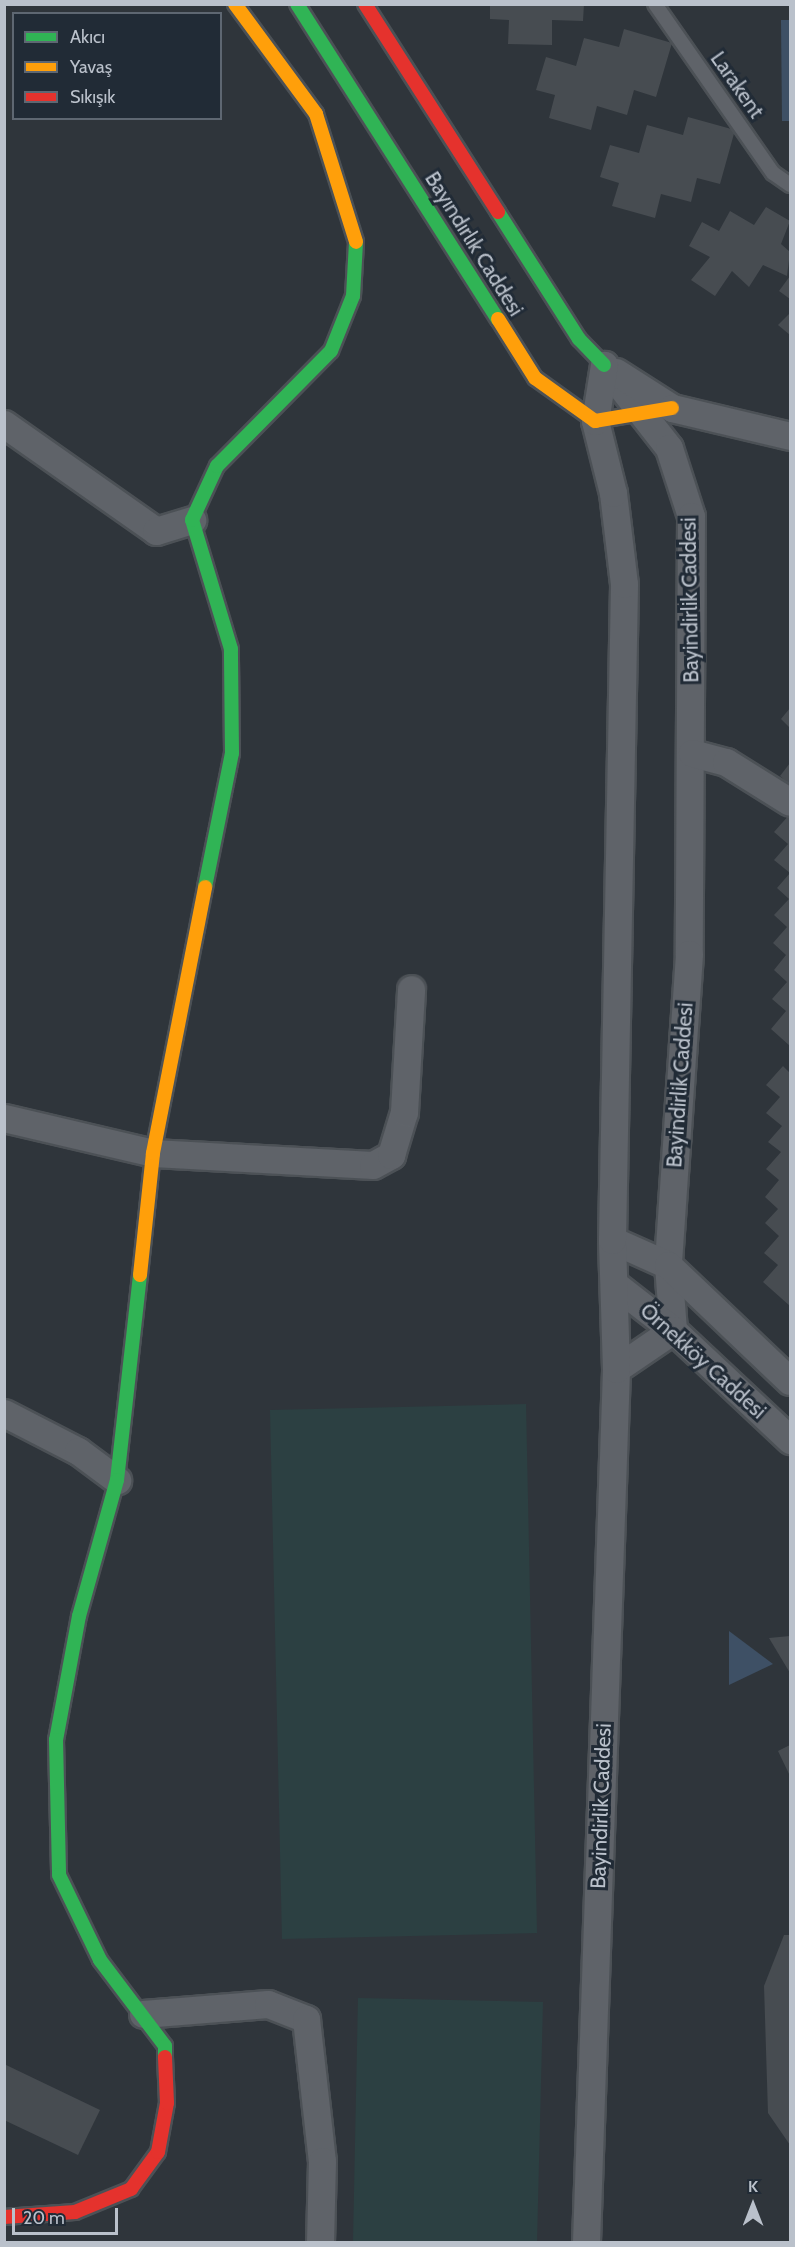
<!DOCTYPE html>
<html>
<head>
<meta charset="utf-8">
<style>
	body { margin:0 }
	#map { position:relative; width:795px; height:2247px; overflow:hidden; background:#2f353b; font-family:Cabin,sans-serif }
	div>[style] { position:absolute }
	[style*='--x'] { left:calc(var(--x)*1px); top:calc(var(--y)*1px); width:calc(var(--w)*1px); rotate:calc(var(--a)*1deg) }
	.green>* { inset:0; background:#2c4042 }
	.water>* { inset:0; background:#3e5065 }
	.building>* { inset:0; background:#474c51 }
	.roads { filter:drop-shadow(2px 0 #4c5156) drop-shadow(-2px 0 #4c5156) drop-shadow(0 2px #4c5156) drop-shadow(0 -2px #4c5156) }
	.lane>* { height:14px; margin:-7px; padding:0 7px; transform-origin:7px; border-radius:7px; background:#5f6369 }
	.street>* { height:27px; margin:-13.5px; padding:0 13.5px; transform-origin:13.5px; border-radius:13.5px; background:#5f6369 }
	.fast>* { height:14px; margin:-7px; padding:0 7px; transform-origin:7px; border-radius:7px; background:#30b455 }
	.slow>* { height:14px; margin:-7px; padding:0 7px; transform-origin:7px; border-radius:7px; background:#ff9f0a }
	.jam>* { height:14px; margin:-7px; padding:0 7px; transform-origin:7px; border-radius:7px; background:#e5322d }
	span { translate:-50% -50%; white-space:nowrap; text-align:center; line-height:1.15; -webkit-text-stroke:6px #212b36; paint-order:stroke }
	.street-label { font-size:21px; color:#bac1cb }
	.frame { position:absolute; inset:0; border:6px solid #bac1cb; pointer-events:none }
	.legend { position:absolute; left:12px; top:12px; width:210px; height:108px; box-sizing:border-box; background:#212b36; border:2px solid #5e6772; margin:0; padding:8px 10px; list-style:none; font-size:18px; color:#bac1cb }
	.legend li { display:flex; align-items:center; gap:12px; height:30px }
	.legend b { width:30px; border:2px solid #5e6772 }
	.north { position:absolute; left:723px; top:2175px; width:60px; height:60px; -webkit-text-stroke:4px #212b36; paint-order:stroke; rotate:0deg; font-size:16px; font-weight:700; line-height:24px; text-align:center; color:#bac1cb }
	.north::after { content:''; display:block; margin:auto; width:21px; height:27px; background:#bac1cb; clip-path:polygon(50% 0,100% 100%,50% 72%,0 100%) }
	.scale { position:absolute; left:12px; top:2208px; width:106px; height:27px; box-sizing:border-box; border:3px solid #bac1cb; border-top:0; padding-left:8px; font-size:18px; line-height:21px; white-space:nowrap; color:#bac1cb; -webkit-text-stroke:4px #212b36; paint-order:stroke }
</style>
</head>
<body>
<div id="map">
	<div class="green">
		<div style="clip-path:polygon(526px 1404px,537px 1933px,282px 1939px,270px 1410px)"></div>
		<div style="clip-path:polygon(358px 1998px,543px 2002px,537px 2242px,353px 2242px)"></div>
	</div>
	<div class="water">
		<div style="clip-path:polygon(781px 20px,790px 20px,790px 121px,782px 121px)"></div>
		<div style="clip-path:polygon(729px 1631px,773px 1664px,729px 1685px)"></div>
	</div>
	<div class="building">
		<div style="clip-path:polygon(490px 4px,584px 4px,583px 21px,552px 20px,552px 45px,508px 44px,509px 20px,490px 19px)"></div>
		<div style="clip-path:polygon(624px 29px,672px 43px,656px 97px,634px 90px,627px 115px,597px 106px,591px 130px,549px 118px,555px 95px,536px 90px,546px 57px,576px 66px,584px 38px,619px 47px)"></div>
		<div style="clip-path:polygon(688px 117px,735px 130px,720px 184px,697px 178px,691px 202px,661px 194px,655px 218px,612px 206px,619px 183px,600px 177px,610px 145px,639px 153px,647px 125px,683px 135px)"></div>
		<div style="clip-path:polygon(766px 207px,790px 221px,781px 244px,790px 252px,787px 276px,763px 265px,749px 287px,732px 271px,715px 296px,691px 280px,710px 257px,689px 246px,702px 222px,719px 231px,730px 211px,754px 225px)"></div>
		<div style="clip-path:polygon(790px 276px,790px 299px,779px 291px)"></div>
		<div style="clip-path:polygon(790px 313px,790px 335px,778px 325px)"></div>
		<div style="clip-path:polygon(790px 708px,790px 728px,781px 719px)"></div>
		<div style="clip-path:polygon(790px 763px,790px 785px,780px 776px)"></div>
		<div style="clip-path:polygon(790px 814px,790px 1046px,771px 1029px,786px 1011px,772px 999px,787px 982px,774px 970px,786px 955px,773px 943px,787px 927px,774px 915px,789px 899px,777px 888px,790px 873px,774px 860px,788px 844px,774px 832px)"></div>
		<div style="clip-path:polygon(783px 1066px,790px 1073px,790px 1306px,763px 1282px,778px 1265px,764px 1253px,779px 1236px,765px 1223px,778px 1209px,765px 1197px,779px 1180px,766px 1169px,781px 1152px,768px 1142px,782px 1126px,766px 1113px,780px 1097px,766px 1085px)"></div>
		<div style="clip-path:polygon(790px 1636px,790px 1673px,769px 1638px)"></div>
		<div style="clip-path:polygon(790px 1745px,790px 1776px,778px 1751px)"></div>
		<div style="clip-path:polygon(784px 1935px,790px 1935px,790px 2145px,768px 2113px,764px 1986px)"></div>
		<div style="clip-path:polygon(4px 2064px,100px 2110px,78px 2155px,4px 2120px)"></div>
	</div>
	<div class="roads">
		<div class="lane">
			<div style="--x:655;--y:4;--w:206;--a:55.1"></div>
			<div style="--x:773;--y:173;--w:21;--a:35"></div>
		</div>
		<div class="street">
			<div style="--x:604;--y:365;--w:105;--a:51.9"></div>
			<div style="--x:669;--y:448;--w:71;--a:72.1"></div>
			<div style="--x:691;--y:516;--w:438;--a:90.3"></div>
			<div style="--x:689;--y:954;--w:312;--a:93.9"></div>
			<div style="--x:668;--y:1265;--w:65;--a:85.6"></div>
			<div style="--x:673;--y:1330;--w:69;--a:145.6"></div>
			<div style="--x:616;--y:372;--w:67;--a:32.7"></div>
			<div style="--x:672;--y:408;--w:121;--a:13.3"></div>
			<div style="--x:4;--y:424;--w:186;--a:35.1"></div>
			<div style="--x:156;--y:531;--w:38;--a:-17"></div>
			<div style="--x:692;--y:753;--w:35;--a:15"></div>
			<div style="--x:726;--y:762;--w:75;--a:32"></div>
			<div style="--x:4;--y:1118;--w:153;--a:13.2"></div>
			<div style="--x:153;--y:1153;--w:220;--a:3.1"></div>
			<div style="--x:373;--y:1165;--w:21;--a:-29"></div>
			<div style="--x:391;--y:1155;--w:45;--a:-73.2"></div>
			<div style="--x:404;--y:1112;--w:123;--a:-86.7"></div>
			<div style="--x:612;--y:1240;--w:61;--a:24.1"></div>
			<div style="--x:668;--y:1265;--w:168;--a:43.6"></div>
			<div style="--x:614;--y:1284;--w:75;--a:37.9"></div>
			<div style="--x:673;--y:1330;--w:161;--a:43.2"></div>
			<div style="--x:4;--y:1413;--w:83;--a:27.2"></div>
			<div style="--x:78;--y:1451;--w:49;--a:36.6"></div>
			<div style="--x:143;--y:2014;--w:125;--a:-4.6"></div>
			<div style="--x:268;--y:2004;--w:41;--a:21.5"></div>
			<div style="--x:306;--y:2019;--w:143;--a:83.6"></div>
			<div style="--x:322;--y:2161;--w:81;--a:91.4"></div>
			<div style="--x:586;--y:2242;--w:874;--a:-88.03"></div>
			<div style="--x:616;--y:1369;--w:129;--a:-91.8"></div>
			<div style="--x:612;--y:1240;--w:656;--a:-88.95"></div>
			<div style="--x:624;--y:584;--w:92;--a:-96.9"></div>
			<div style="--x:613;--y:493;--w:74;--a:-104"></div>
			<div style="--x:595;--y:421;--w:57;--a:-80.9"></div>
		</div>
		<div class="fast">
			<div style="--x:297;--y:4;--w:374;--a:57.5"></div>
			<div style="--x:498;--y:212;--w:151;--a:57.5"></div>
			<div style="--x:579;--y:339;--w:36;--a:46"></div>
			<div style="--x:205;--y:887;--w:137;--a:-78.6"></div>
			<div style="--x:232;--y:753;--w:104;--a:-90.6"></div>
			<div style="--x:231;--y:649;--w:135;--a:-106.8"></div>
			<div style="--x:192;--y:520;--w:60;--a:-65.2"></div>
			<div style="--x:217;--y:466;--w:162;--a:-45.3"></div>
			<div style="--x:331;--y:351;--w:59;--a:-68.2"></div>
			<div style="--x:353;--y:296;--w:54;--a:-86.8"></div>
			<div style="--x:140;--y:1275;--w:206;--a:96.4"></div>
			<div style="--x:117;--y:1480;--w:141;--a:105.6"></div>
			<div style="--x:79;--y:1616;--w:126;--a:100.5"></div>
			<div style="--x:56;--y:1740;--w:135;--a:88.7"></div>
			<div style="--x:59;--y:1875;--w:94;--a:64.2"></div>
			<div style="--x:100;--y:1960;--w:108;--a:52.9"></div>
			<div style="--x:165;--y:2046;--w:11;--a:90"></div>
		</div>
		<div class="slow">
			<div style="--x:235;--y:4;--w:137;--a:53.6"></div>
			<div style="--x:316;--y:114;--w:134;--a:72.6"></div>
			<div style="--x:498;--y:319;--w:70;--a:57.9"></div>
			<div style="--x:535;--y:378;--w:74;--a:35.6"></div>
			<div style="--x:595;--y:421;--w:78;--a:-9.6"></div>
			<div style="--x:140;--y:1275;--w:123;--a:-83.9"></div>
			<div style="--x:153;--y:1153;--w:271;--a:-78.9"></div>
		</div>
		<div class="jam">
			<div style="--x:365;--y:4;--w:247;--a:57.4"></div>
			<div style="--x:4;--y:2217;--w:71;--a:-4"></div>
			<div style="--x:75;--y:2212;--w:61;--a:-22.3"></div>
			<div style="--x:131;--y:2189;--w:46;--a:-53.9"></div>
			<div style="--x:158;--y:2152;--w:50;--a:-79.6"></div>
			<div style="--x:167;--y:2103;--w:46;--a:-92.5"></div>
		</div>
	</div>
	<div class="street-label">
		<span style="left:737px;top:85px;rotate:55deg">Larakent</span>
		<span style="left:474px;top:244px;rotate:58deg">Bayındırlık Caddesi</span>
		<span style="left:690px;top:600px;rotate:-91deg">Bayindirlik Caddesi</span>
		<span style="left:680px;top:1085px;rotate:-86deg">Bayindirlik Caddesi</span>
		<span style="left:703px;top:1361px;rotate:42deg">Örnekköy Caddesi</span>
		<span style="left:601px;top:1806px;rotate:-88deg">Bayindirlik Caddesi</span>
	</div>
	<div class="frame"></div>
	<ul class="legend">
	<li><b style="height:8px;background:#30b455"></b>Akıcı</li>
	<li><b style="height:8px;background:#ff9f0a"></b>Yavaş</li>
	<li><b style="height:8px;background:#e5322d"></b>Sıkışık</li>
	</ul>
	<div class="north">K</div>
	<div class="scale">20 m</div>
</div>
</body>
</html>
